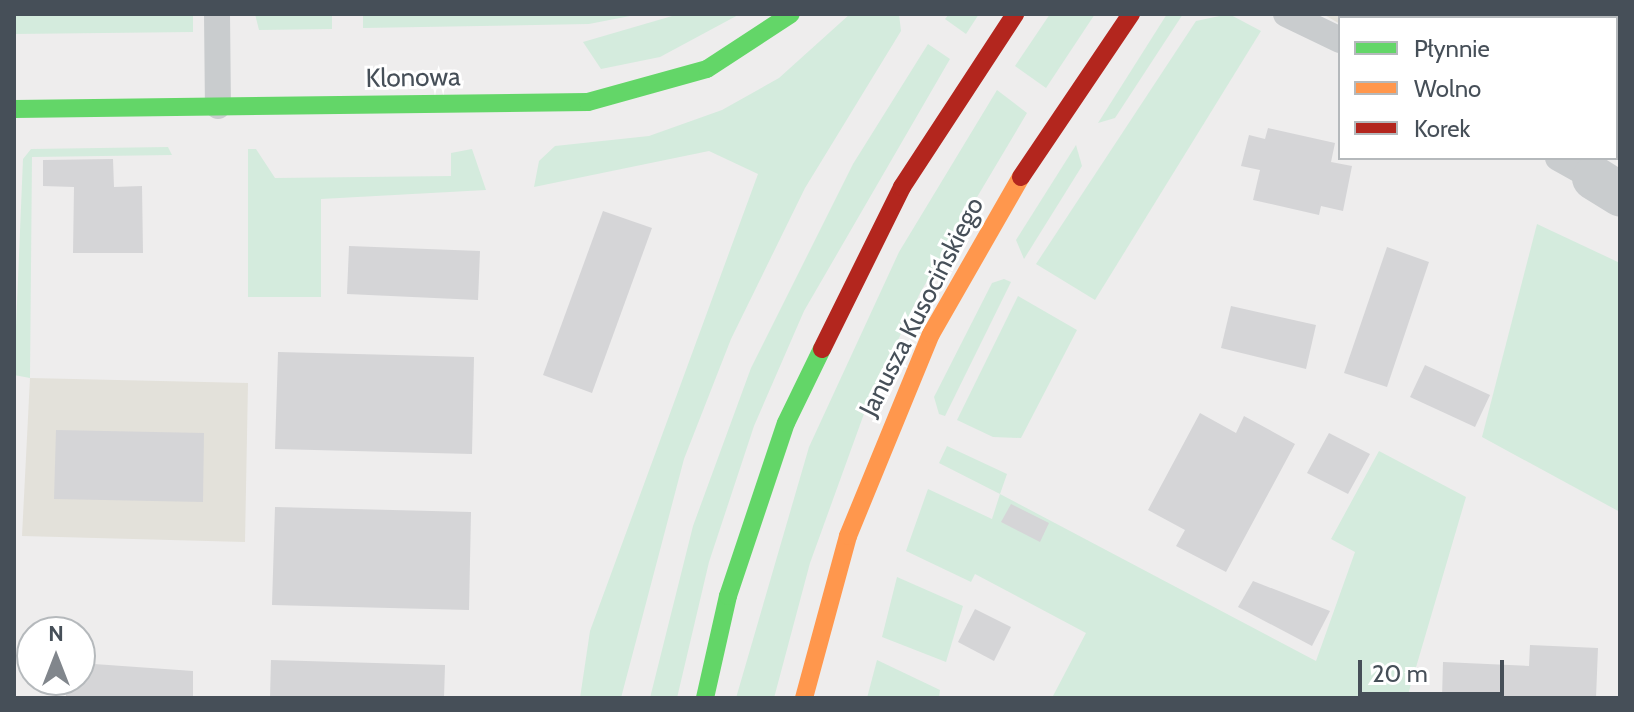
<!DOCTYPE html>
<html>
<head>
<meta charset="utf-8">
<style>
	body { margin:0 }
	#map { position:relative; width:1634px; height:712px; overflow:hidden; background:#eeeded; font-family:Cabin,sans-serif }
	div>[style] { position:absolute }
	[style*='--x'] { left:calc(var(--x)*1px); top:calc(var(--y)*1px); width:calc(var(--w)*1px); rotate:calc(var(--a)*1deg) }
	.commercial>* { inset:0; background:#e3e1da }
	.green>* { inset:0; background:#d4ebdd }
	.building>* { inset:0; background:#d5d5d7 }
	.lane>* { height:26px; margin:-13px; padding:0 13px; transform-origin:13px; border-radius:13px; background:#c9ccce }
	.street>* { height:44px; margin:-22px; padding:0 22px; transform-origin:22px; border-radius:22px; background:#c9ccce }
	.fast>* { height:18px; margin:-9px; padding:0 9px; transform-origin:9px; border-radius:9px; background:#63d668 }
	.slow>* { height:18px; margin:-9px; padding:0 9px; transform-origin:9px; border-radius:9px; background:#ff974d }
	.jam>* { height:18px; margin:-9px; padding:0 9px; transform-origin:9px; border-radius:9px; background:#b3261e }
	span { translate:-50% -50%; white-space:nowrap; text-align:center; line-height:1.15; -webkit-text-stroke:6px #fff; paint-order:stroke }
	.street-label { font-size:26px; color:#464f58 }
	.frame { position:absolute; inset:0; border:16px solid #464f58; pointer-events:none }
	.legend { position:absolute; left:1338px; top:16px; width:280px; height:144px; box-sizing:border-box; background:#fff; border:2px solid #b5b9bc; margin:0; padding:10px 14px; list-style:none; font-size:24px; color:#464f58 }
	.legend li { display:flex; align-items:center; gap:16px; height:40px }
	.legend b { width:40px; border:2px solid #b5b9bc }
	.north { position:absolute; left:16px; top:616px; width:80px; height:80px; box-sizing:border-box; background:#fff; border:2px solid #b5b9bc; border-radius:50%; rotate:0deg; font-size:22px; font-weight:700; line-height:32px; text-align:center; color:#464f58 }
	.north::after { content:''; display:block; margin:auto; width:28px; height:36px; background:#81868c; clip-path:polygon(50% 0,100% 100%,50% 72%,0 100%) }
	.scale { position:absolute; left:1358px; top:660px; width:146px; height:36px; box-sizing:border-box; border:4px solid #464f58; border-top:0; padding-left:10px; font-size:24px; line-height:28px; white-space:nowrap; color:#464f58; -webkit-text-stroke:6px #fff; paint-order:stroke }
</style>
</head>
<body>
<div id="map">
	<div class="commercial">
		<div style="clip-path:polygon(1323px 14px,1620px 14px,1620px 123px,1616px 18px,1340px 18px,1340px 24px)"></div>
		<div style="clip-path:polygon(30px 378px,248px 383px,245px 542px,22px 536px)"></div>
	</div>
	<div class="green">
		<div style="clip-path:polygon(14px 14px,193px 14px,193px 32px,14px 34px)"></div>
		<div style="clip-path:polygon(255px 14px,332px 14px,332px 29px,259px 30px)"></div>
		<div style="clip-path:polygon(363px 14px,640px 14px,589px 24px,363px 28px)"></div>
		<div style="clip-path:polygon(679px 14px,740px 14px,660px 57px,601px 69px,583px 42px)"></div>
		<div style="clip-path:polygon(850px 14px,899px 14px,901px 31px,805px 188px,731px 339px,684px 459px,621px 698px,580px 698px,590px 631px,758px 174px,709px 151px,534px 187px,539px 161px,555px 146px,649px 136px,722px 110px,779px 78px)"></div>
		<div style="clip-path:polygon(949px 14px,979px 14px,966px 34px,945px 19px)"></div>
		<div style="clip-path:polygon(1050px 14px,1095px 14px,1046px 88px,1015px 66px)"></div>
		<div style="clip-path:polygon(1167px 14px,1183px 14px,1115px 118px,1098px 123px)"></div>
		<div style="clip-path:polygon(1229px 14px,1261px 31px,1095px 300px,1036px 264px,1196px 21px)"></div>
		<div style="clip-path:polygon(928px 44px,950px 59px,804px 311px,754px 426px,709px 562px,677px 698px,650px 698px,693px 526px,751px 368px,853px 164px)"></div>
		<div style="clip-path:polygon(997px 90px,1027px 113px,920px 293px,865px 411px,810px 563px,774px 698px,736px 698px,809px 447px,899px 252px)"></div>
		<div style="clip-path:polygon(1076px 145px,1082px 166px,1024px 259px,1016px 240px)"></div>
		<div style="clip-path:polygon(168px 147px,172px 155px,32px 157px,30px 378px,14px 375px,23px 159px,31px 149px)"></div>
		<div style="clip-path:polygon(248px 149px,256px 149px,275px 178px,451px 176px,451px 153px,472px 149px,486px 190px,321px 199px,321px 297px,248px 297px)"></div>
		<div style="clip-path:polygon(1537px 224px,1620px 263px,1620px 512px,1482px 437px)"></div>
		<div style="clip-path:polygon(1004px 279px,1011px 282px,945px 416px,939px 414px,934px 397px,992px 283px)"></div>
		<div style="clip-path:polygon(1018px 296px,1077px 330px,1021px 438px,993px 437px,957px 420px)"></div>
		<div style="clip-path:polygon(947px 446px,1007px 474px,1000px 494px,1316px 661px,1355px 552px,1331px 539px,1379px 451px,1466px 497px,1407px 698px,1053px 696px,1086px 633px,975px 574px,971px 582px,906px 551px,928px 489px,992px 519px,1000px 494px,939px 463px)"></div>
		<div style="clip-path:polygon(897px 577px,963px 606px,946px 662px,882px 637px)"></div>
		<div style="clip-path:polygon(877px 660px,940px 690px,939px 698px,867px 698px)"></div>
	</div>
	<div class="building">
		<div style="clip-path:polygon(1519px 14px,1620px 14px,1620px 69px,1616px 18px)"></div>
		<div style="clip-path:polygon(1268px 128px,1335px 143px,1331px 162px,1352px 166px,1343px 211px,1321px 206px,1319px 215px,1253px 200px,1260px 170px,1241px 166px,1249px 135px,1265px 139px)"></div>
		<div style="clip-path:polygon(113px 159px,114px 187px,142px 186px,143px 253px,73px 253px,74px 187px,43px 186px,43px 160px)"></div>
		<div style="clip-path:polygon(603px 211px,652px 228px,592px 393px,543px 375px)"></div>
		<div style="clip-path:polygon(349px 246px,480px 251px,478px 300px,347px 294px)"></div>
		<div style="clip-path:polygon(1387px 247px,1429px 262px,1387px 387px,1344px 373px)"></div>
		<div style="clip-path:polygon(1231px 306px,1316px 325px,1306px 369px,1221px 348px)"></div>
		<div style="clip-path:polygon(278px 352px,474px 357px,472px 454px,275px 449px)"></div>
		<div style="clip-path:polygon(1425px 365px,1490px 395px,1475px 427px,1410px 397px)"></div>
		<div style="clip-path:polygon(1200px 413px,1236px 433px,1244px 416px,1295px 444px,1226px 572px,1176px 546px,1185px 530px,1148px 510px)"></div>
		<div style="clip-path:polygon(56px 430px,204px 433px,203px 502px,54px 499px)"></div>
		<div style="clip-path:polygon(1329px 433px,1370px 454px,1348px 494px,1307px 473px)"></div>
		<div style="clip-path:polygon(1011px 504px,1049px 523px,1040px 542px,1001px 522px)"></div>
		<div style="clip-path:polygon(275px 507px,471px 512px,469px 610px,272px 605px)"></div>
		<div style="clip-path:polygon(1253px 581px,1330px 611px,1312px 646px,1238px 607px)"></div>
		<div style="clip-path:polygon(975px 609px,1011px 627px,994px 661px,958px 642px)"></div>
		<div style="clip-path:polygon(1530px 645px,1598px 648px,1596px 698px,1442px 698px,1443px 662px,1529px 666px)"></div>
		<div style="clip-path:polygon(271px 660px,445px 665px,444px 698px,270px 698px)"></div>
		<div style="clip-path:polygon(80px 663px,193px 671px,193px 698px,66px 698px,66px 680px,80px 680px)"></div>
	</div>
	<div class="lane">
		<div style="--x:217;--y:14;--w:92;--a:89.4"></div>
		<div style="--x:1286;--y:14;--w:60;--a:25.7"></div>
		<div style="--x:1558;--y:158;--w:41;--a:29.1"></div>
	</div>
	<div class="street">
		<div style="--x:1594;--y:178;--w:31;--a:32"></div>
	</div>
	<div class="fast">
		<div style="--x:14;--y:109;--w:574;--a:-0.7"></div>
		<div style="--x:588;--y:102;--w:123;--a:-15.5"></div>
		<div style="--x:707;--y:69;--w:100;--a:-33.2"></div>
		<div style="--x:705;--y:698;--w:105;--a:-77.3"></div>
		<div style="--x:728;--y:596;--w:182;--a:-71.5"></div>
		<div style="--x:786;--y:423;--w:82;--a:-64.1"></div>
	</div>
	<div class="slow">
		<div style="--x:804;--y:698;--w:168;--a:-74.8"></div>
		<div style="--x:848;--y:536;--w:218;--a:-67.7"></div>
		<div style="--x:931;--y:334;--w:181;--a:-60.2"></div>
	</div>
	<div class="jam">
		<div style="--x:1021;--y:177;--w:197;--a:-56"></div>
		<div style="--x:822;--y:349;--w:181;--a:-63.7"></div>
		<div style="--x:902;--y:187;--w:207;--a:-56.8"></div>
	</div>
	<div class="street-label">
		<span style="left:413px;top:78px;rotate:-1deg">Klonowa</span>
		<span style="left:922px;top:307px;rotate:-63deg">Janusza Kusocińskiego</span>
	</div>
	<div class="frame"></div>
	<ul class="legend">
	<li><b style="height:10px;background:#63d668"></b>Płynnie</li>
	<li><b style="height:10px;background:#ff974d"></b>Wolno</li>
	<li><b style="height:10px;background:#b3261e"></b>Korek</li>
	</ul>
	<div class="north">N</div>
	<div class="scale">20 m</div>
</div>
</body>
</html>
